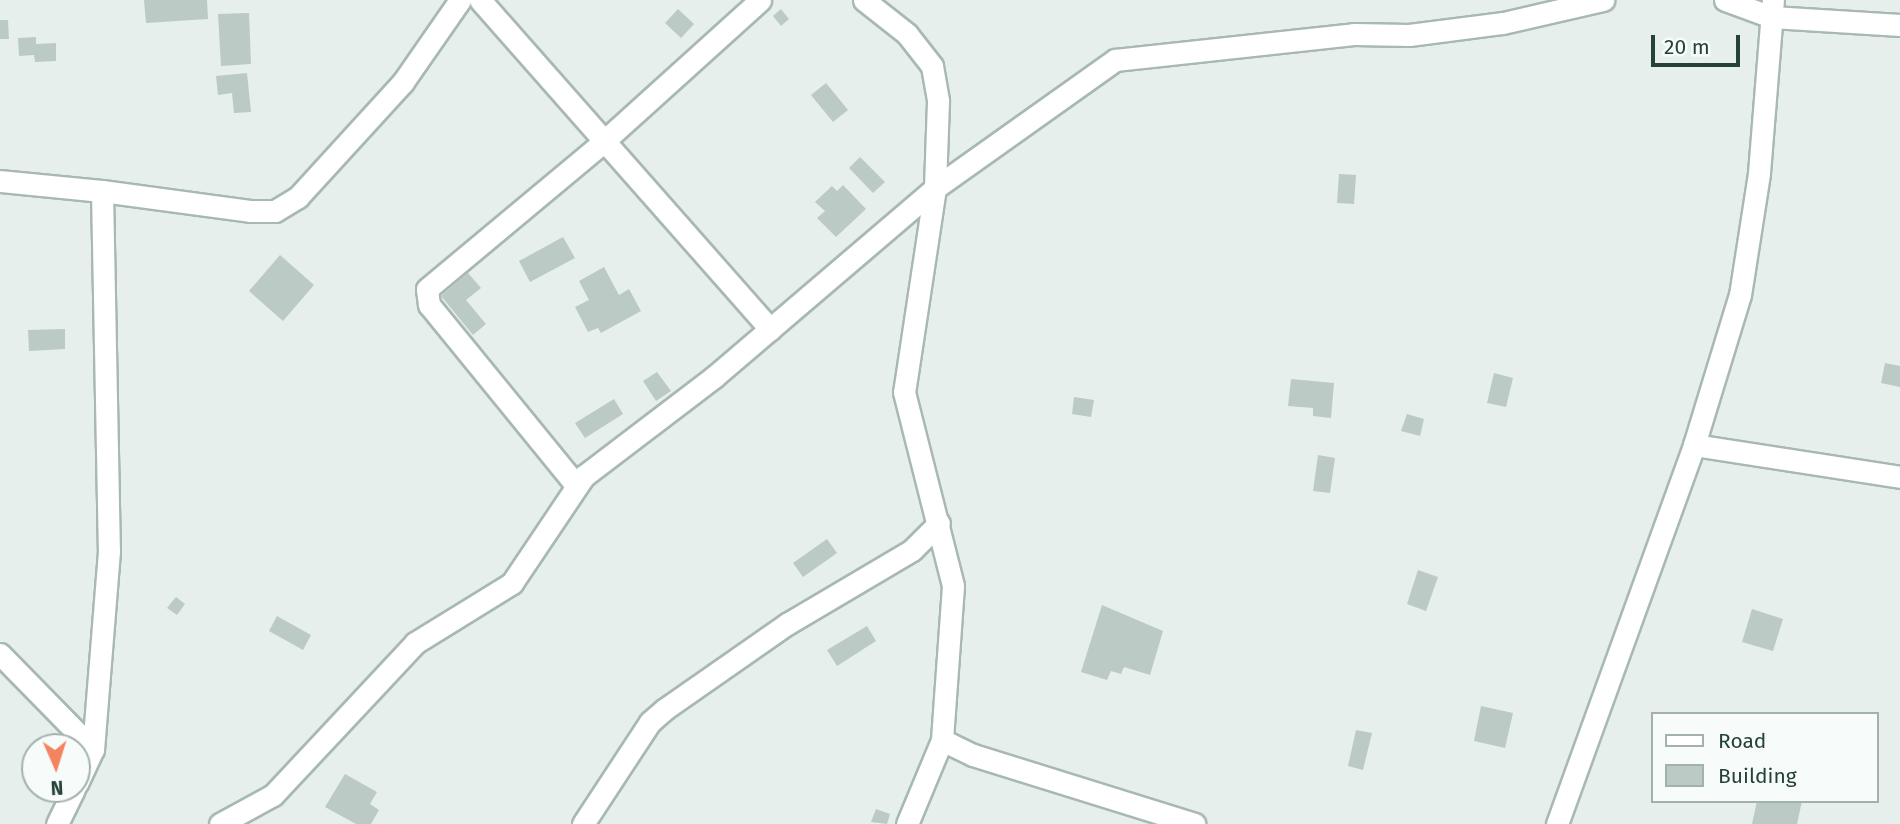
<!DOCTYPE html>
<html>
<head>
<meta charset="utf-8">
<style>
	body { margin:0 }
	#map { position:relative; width:1900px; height:824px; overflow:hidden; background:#e6efeb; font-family:"Fira Sans",sans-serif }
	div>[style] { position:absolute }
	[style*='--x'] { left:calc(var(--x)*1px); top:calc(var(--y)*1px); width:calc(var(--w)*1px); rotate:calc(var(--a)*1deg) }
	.building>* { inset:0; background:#bbcac4 }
	.roads { filter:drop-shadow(2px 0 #a8b8b2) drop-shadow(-2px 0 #a8b8b2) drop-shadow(0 2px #a8b8b2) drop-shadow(0 -2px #a8b8b2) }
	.street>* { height:21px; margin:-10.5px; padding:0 10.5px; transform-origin:10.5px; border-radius:10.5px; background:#fff }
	span { translate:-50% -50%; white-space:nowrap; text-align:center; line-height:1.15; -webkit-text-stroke:5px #f7fbf9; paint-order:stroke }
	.legend { position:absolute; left:1651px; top:712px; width:228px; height:91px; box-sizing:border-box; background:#f7fbf9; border:2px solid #a3b1ad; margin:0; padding:9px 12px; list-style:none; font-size:21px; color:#24423a }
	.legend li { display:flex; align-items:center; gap:14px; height:35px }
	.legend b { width:35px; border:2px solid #a3b1ad }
	.north { position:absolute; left:21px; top:733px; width:70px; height:70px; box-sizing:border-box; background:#f7fbf9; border:2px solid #a3b1ad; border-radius:50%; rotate:177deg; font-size:19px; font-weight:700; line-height:28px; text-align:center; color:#24423a }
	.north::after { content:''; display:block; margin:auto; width:24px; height:32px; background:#f4845f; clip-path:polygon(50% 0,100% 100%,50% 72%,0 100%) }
	.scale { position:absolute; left:1651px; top:35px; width:89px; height:32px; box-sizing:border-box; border:4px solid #24423a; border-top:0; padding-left:9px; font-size:21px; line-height:24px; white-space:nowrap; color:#24423a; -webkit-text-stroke:5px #f7fbf9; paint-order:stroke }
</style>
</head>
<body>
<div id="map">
	<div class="building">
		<div style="clip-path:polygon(144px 0,207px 0,208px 19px,146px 23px)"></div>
		<div style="clip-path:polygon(678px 9px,694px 24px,681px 38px,665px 23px)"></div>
		<div style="clip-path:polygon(781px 9px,789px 19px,781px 26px,773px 16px)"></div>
		<div style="clip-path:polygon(249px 13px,251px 64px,221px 66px,218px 14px)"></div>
		<div style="clip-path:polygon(0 20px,8px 20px,9px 39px,0 39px)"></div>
		<div style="clip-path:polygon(36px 37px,36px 44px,56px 43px,56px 61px,35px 62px,34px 55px,19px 56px,18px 38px)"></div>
		<div style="clip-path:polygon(247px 73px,251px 112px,234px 113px,232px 93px,218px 95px,216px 76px)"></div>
		<div style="clip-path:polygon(826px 83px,848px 110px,833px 122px,811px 95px)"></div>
		<div style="clip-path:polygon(860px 157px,885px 182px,873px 193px,849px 168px)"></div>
		<div style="clip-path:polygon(1339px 174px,1356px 175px,1354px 204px,1337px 203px)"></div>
		<div style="clip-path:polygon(843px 185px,866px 209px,836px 237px,817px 218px,825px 211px,815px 202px,832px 186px,837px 191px)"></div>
		<div style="clip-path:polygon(563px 237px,575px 258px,530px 282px,519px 261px)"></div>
		<div style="clip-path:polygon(280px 255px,314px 285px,283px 321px,249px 291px)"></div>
		<div style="clip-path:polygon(604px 267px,619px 295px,629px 289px,641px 311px,601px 333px,598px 328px,588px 332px,575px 307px,589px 300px,579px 281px)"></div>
		<div style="clip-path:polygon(468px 273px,481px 288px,466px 300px,486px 324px,473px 335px,441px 296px)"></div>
		<div style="clip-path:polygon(65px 329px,65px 349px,29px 351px,28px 330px)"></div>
		<div style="clip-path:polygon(1885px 363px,1900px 366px,1900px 387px,1881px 383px)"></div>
		<div style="clip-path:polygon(657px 372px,671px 391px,656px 401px,643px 381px)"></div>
		<div style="clip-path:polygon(1494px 373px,1513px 378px,1506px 407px,1487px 403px)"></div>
		<div style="clip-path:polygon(1291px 379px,1334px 383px,1331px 418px,1313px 416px,1313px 408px,1288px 406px)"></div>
		<div style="clip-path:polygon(1074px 397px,1094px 400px,1091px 417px,1072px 414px)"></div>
		<div style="clip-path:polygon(614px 399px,623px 414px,585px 438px,575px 423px)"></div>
		<div style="clip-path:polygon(1407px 414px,1424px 419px,1420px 436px,1401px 431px)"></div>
		<div style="clip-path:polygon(1318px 455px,1335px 458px,1330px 493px,1313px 491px)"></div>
		<div style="clip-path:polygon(827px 539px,837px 553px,803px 577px,793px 563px)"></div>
		<div style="clip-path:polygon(1418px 570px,1438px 577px,1426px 611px,1407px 604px)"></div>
		<div style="clip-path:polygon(176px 597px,185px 604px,177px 615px,167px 608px)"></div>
		<div style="clip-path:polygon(1102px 605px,1163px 631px,1150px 675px,1124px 667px,1121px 674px,1111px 671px,1107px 680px,1081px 672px)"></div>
		<div style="clip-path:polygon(1752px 609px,1783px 619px,1773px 651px,1742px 642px)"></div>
		<div style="clip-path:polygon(277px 616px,311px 635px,303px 650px,269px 631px)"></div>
		<div style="clip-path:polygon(867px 626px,876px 641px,837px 666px,827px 650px)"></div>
		<div style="clip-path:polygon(1481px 706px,1513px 713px,1505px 748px,1474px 741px)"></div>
		<div style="clip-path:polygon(1356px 730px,1372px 733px,1363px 770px,1348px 766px)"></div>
		<div style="clip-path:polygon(345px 774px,377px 792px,370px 804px,379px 810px,371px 824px,356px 824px,325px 807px)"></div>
		<div style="clip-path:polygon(1757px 801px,1802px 801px,1797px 824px,1752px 824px)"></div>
		<div style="clip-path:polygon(876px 809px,890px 814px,887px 824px,871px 822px)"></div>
	</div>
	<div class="roads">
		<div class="street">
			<div style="--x:480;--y:0;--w:439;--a:48.6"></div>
			<div style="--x:864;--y:0;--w:55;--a:38.3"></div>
			<div style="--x:907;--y:34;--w:41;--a:52"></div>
			<div style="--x:932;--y:66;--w:36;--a:80"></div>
			<div style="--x:938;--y:101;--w:87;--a:92"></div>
			<div style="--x:935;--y:188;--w:206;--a:98.6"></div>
			<div style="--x:904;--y:392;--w:200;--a:75.8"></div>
			<div style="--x:953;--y:586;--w:154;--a:94.1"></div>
			<div style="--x:942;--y:740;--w:91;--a:112.6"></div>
			<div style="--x:1725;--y:0;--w:50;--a:19.9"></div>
			<div style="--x:1772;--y:17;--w:128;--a:3.6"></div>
			<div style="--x:0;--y:181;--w:102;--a:5.6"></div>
			<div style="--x:102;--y:191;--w:360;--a:88.9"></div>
			<div style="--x:109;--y:551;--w:199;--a:94.6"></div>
			<div style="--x:93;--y:749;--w:38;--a:115"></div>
			<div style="--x:102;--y:191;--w:149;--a:7.7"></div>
			<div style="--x:250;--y:211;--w:25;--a:0"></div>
			<div style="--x:275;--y:211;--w:27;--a:-31"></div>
			<div style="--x:298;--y:197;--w:156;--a:-47.6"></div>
			<div style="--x:403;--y:82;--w:100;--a:-55.2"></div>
			<div style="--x:1694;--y:445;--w:208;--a:8.8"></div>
			<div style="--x:576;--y:485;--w:232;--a:-129.2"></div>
			<div style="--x:429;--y:305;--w:16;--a:-97"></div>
			<div style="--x:427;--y:289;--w:228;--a:-39.8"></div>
			<div style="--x:602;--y:143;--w:213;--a:-42.1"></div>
			<div style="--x:0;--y:654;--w:133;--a:45.6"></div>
			<div style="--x:942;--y:740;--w:34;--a:26"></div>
			<div style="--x:973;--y:755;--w:232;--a:17.3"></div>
			<div style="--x:57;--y:824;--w:39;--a:-64"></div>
			<div style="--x:220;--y:824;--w:60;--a:-28.7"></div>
			<div style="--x:273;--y:795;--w:208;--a:-46.9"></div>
			<div style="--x:415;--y:643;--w:114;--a:-31.7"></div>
			<div style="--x:512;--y:583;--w:129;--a:-56.1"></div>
			<div style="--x:584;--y:476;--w:163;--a:-37.3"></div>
			<div style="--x:714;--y:377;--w:291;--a:-40.5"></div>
			<div style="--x:935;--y:188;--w:221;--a:-35.4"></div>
			<div style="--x:1115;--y:60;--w:240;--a:-6.2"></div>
			<div style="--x:1354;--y:34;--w:55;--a:1"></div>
			<div style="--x:1409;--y:35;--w:95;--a:-7.3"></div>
			<div style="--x:1503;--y:23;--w:103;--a:-13"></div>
			<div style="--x:583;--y:824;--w:122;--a:-56.7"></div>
			<div style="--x:650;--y:722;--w:20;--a:-41"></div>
			<div style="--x:665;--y:709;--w:149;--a:-34.9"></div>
			<div style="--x:787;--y:624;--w:145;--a:-30.6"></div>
			<div style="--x:912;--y:550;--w:38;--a:-45"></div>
			<div style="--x:1557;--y:824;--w:403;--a:-70.1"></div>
			<div style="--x:1694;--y:445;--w:157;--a:-73"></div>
			<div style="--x:1740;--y:295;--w:123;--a:-81.1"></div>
			<div style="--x:1759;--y:173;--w:174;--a:-85.4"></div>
		</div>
	</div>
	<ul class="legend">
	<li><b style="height:9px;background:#fff"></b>Road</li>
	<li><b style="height:19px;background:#bbcac4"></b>Building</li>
	</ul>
	<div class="north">N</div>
	<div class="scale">20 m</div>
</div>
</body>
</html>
